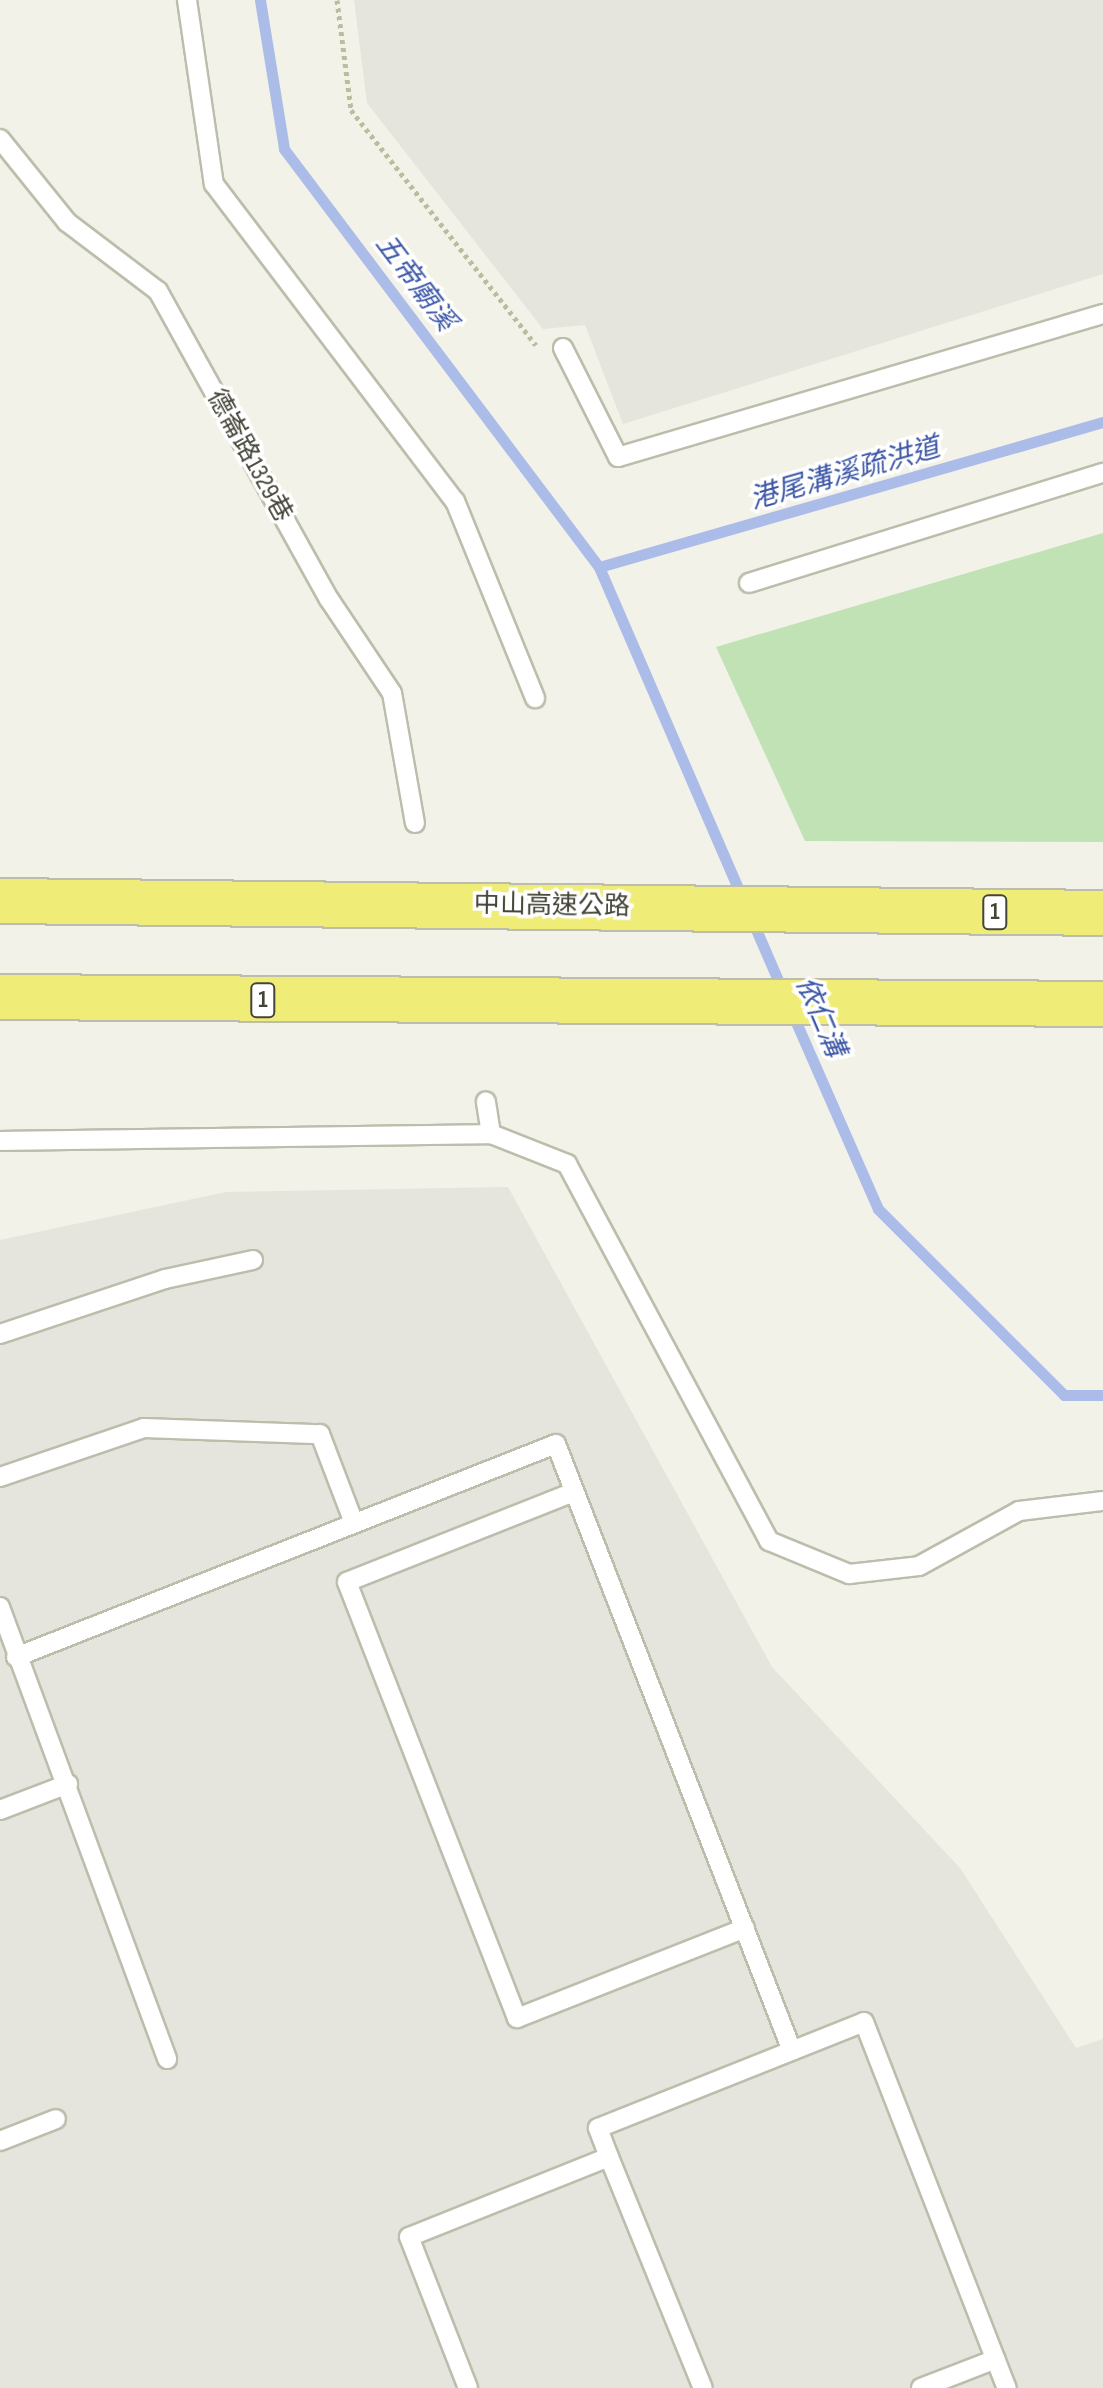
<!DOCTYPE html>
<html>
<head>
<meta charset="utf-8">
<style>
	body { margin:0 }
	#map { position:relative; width:1103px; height:2388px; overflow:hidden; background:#f2f2e8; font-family:"Sofia Sans Condensed","Noto Sans TC",sans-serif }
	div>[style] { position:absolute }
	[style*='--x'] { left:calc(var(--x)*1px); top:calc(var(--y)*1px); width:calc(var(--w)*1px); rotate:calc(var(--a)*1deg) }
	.industrial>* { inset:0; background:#e5e4dd }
	.green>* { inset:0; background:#c0e2b5 }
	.stream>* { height:11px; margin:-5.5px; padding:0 5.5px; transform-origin:5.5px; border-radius:5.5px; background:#abbce9 }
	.path>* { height:5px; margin-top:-2.5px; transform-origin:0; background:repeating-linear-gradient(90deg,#bdbc9f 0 4px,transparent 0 8px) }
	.roads { filter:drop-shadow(2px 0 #bdbdac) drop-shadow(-2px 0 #bdbdac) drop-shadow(0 2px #bdbdac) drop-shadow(0 -2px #bdbdac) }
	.service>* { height:18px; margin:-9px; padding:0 9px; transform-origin:9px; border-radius:9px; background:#fff }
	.motorway>* { height:44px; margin:-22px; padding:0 22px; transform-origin:22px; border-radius:22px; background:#efed77 }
	span { translate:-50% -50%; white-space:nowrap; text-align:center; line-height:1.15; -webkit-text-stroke:7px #fff; paint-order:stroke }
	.shield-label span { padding:2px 6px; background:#fff; border:2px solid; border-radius:6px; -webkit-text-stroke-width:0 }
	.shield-label { font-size:24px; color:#454438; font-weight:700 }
	.street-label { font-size:26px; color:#454438 }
	.water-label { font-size:28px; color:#3c57a6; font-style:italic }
</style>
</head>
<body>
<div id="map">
	<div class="industrial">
		<div style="clip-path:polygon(354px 0,1103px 0,1103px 274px,623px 424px,585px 325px,543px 329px,367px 103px)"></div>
		<div style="clip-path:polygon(508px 1187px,772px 1667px,960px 1868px,1076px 2048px,1103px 2039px,1103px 2388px,0 2388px,0 1240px,226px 1192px)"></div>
	</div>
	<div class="green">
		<div style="clip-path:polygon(1103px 533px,1103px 842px,805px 841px,716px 647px)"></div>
	</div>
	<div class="stream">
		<div style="--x:260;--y:0;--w:151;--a:80.8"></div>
		<div style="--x:284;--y:149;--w:523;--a:53"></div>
		<div style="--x:599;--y:567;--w:362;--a:66.6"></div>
		<div style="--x:599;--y:567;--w:524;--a:-16.05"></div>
		<div style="--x:751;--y:918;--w:83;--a:66.5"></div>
		<div style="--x:792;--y:1013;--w:214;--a:66.3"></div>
		<div style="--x:878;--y:1209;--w:263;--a:45"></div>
		<div style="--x:1064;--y:1395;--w:39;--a:0"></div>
	</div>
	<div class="path">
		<div style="--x:337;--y:0;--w:111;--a:82.7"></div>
		<div style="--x:351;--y:110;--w:299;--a:51.8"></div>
	</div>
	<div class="roads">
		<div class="service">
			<div style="--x:187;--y:0;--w:186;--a:81.7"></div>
			<div style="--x:214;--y:184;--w:398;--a:52.8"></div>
			<div style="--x:455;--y:501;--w:213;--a:67.9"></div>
			<div style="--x:0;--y:139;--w:107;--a:51.1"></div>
			<div style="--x:67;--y:222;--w:114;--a:37.2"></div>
			<div style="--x:158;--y:291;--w:352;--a:61"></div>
			<div style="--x:329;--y:599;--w:113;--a:56.2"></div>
			<div style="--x:392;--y:693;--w:132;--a:80"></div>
			<div style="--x:563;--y:348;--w:122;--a:63.2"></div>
			<div style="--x:618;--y:457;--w:506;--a:-16.43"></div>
			<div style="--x:749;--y:583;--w:371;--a:-17.3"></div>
			<div style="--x:491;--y:1134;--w:82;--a:21.5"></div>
			<div style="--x:567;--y:1164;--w:428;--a:61.8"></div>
			<div style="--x:769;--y:1541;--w:87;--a:22.4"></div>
			<div style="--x:849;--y:1574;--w:70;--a:-6.5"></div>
			<div style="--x:919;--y:1566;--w:114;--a:-28.8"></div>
			<div style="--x:1019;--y:1511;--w:85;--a:-6.8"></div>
			<div style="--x:0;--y:1141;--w:491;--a:-0.8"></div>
			<div style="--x:491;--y:1134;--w:33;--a:-99"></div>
			<div style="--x:0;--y:1334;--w:174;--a:-18.4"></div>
			<div style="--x:165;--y:1279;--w:90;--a:-12.2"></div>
			<div style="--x:0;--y:1477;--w:152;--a:-18.8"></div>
			<div style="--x:144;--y:1428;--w:176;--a:2"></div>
			<div style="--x:320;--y:1434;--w:95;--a:69.1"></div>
			<div style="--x:574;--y:1492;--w:244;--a:158.4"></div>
			<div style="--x:347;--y:1582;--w:468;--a:68.7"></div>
			<div style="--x:517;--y:2018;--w:245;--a:-21.5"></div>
			<div style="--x:0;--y:1607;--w:482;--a:69.7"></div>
			<div style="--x:16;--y:1657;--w:580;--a:-21.53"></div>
			<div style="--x:556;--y:1444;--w:651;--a:68.75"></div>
			<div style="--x:0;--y:1810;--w:73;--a:-20.9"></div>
			<div style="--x:0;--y:2141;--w:60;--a:-21.4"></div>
			<div style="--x:609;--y:2157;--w:249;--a:67.9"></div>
			<div style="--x:468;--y:2388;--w:162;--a:-111.3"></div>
			<div style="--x:409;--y:2237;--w:215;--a:-21.8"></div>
			<div style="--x:609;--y:2157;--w:31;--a:-111"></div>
			<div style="--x:598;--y:2128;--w:286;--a:-21.7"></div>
			<div style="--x:864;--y:2022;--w:393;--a:68.7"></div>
			<div style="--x:921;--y:2388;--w:80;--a:-21.1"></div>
		</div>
		<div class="motorway">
			<div style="--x:0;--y:901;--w:1103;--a:0.62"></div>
			<div style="--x:0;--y:997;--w:1103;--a:0.36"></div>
		</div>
	</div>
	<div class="shield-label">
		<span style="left:995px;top:912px">1</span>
		<span style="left:263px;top:1000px">1</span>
	</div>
	<div class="street-label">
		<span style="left:249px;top:456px;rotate:61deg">德崙路1329巷</span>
		<span style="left:552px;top:906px;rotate:1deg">中山高速公路</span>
	</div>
	<div class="water-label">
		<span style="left:415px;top:283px;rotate:53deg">五帝廟溪</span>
		<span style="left:845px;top:474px;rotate:-16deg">港尾溝溪疏洪道</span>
		<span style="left:820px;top:1017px;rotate:67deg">依仁溝</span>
	</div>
</div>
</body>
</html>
